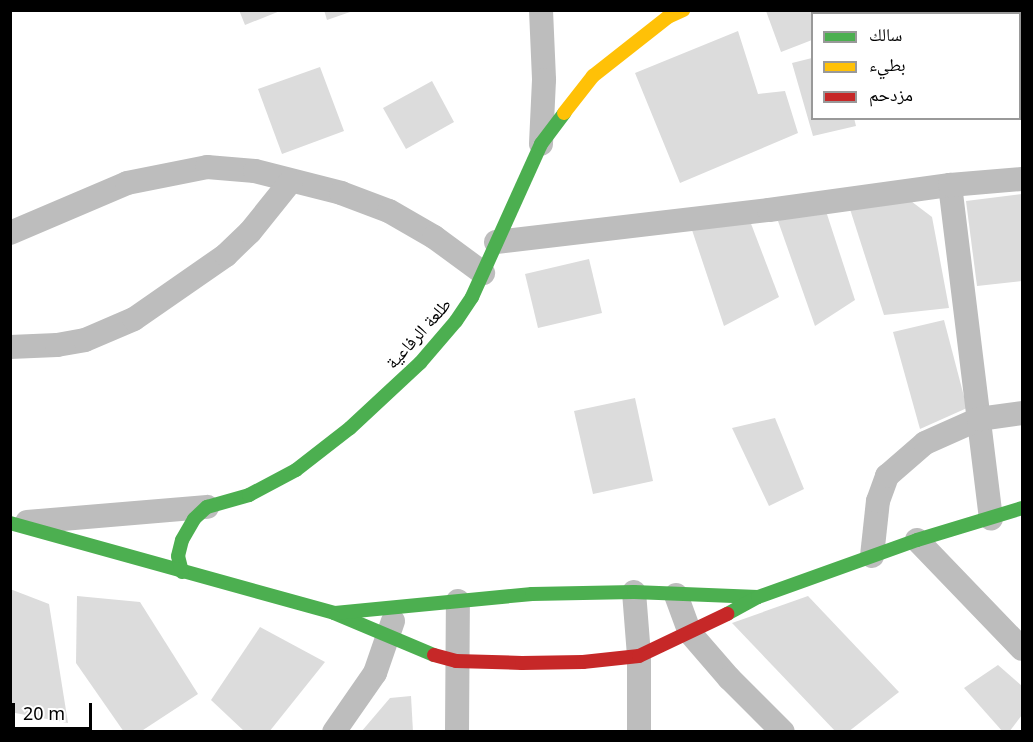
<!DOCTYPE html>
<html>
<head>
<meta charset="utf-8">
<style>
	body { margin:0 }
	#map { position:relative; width:1033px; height:742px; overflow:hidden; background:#fff; font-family:"Noto Sans","Noto Naskh Arabic",sans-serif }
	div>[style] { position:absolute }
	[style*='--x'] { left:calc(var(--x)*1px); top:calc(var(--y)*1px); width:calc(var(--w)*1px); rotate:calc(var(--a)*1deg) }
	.building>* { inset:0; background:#dcdcdc }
	.street>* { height:24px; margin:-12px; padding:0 12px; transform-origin:12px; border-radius:12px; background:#bdbdbd }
	.fast>* { height:14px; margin:-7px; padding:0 7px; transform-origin:7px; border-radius:7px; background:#4caf50 }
	.slow>* { height:14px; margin:-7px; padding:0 7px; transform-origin:7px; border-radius:7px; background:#ffc107 }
	.jam>* { height:14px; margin:-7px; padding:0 7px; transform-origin:7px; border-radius:7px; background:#c62828 }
	span { translate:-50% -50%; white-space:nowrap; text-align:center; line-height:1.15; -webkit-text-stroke:4.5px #fff; paint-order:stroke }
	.street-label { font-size:18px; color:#000 }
	.frame { position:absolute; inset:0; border:12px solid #000; pointer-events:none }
	.legend { position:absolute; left:811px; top:12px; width:210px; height:108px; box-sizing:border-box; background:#fff; border:2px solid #999; margin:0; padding:8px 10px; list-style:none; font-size:18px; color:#000 }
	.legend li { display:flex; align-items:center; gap:12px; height:30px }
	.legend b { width:30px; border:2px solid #999 }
	.scale { position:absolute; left:12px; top:703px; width:80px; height:27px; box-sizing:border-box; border:3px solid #000; border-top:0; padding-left:8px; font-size:18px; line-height:21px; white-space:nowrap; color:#000; -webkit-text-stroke:4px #fff; paint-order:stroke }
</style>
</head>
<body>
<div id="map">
	<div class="building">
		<div style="clip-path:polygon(239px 10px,280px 10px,280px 11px,245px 25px)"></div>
		<div style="clip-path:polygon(324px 10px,353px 10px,353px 11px,327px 20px)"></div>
		<div style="clip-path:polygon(821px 10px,822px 14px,812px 14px,812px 40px,781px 52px,766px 11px)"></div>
		<div style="clip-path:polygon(958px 10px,988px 10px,989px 14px,949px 14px)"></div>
		<div style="clip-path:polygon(996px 10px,1022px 10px,1022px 115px,1020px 116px,1020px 14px,996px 14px)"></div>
		<div style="clip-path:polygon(738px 31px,758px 94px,785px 91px,798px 133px,680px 183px,635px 73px)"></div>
		<div style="clip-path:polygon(812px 58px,812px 118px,854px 118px,856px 126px,813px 136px,792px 63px)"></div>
		<div style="clip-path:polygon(320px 67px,344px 131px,282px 154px,258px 89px)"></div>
		<div style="clip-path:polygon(432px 81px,454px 122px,406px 149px,383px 108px)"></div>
		<div style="clip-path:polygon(899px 192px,932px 217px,949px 308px,884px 315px,849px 206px)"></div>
		<div style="clip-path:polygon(1022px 194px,1022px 281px,977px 286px,966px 201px)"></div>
		<div style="clip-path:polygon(823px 202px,855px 300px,815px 326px,778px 221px)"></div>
		<div style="clip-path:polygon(750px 221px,779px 297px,724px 326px,691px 227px)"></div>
		<div style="clip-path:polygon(589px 259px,602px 313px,538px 328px,525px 274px)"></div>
		<div style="clip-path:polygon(944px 320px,967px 408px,920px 429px,893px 332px)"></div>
		<div style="clip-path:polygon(635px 398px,653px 481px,593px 494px,574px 411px)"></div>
		<div style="clip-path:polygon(775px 418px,804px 489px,769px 506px,732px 428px)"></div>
		<div style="clip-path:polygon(10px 589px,49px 604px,68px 723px,10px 712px)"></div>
		<div style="clip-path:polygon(77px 596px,140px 602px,198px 694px,140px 732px,124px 732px,76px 663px)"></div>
		<div style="clip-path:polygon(808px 596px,899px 692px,848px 732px,836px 732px,732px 623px)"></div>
		<div style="clip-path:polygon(260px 627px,325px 662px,269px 732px,245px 732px,211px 700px)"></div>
		<div style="clip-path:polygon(998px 665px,1022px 686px,1022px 715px,1009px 732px,1003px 732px,964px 688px)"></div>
		<div style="clip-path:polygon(411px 696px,413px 732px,361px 732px,390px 698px)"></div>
	</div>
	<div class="street">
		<div style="--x:541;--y:10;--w:70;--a:87.5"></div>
		<div style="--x:544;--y:80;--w:64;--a:92.7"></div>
		<div style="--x:950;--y:185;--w:336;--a:83"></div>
		<div style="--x:10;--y:233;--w:127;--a:-23.1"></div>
		<div style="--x:127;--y:183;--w:82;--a:-11.3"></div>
		<div style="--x:207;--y:167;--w:48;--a:4.8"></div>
		<div style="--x:255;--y:171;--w:89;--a:14.3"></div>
		<div style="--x:341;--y:193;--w:51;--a:20.6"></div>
		<div style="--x:389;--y:211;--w:52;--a:30"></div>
		<div style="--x:434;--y:237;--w:61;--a:36.3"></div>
		<div style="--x:496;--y:242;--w:275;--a:-6.7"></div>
		<div style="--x:769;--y:210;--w:183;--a:-7.9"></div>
		<div style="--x:950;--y:185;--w:72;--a:-4.8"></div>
		<div style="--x:10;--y:347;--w:47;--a:-2.4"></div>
		<div style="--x:57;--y:345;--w:28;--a:-10"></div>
		<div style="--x:85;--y:340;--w:53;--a:-23.2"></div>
		<div style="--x:134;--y:319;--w:112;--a:-34.8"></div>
		<div style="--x:226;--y:255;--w:33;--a:-44"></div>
		<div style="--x:250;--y:232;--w:65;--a:-51.2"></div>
		<div style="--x:27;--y:522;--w:181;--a:-4.8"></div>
		<div style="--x:917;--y:540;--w:151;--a:46.1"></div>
		<div style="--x:872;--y:556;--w:55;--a:-83.8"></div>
		<div style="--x:878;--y:501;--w:27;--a:-70"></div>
		<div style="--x:887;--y:476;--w:50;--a:-41"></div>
		<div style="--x:925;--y:443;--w:59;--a:-24"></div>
		<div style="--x:979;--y:419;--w:43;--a:-7.9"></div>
		<div style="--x:634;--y:592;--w:64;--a:85.5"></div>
		<div style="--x:639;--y:656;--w:76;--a:90"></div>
		<div style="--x:676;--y:595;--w:40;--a:69.8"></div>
		<div style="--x:690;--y:633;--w:60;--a:49.1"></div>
		<div style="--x:729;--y:678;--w:76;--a:45"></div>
		<div style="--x:334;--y:732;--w:72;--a:-55.2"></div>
		<div style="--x:375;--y:673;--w:55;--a:-70.9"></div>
		<div style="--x:457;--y:732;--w:131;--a:-89.6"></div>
	</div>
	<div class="fast">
		<div style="--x:10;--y:523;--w:336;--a:15.5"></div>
		<div style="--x:334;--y:613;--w:108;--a:22.8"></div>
		<div style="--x:182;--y:572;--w:16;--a:-104"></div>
		<div style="--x:178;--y:556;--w:16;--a:-76"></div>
		<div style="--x:182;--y:540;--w:24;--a:-60"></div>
		<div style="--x:194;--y:519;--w:18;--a:-43"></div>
		<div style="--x:207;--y:507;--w:44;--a:-15.9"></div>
		<div style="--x:249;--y:495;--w:53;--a:-28"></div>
		<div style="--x:296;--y:470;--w:68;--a:-37.9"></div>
		<div style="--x:350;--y:428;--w:96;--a:-42.9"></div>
		<div style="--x:420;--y:363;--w:55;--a:-49.4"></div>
		<div style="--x:456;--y:321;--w:29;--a:-56"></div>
		<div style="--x:472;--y:297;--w:168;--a:-65.7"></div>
		<div style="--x:541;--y:144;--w:39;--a:-53"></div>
		<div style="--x:335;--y:613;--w:198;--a:-5.5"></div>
		<div style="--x:532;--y:594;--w:102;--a:-1.1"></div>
		<div style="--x:634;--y:592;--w:124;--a:2.3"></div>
		<div style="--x:727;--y:614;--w:35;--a:-29"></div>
		<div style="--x:758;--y:597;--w:169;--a:-19.7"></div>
		<div style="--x:917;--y:540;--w:110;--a:-16.9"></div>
	</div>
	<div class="slow">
		<div style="--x:564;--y:113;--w:47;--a:-51.9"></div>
		<div style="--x:593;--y:76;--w:95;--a:-38.2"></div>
		<div style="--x:668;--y:17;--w:17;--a:-25"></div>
	</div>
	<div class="jam">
		<div style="--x:434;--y:655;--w:23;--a:15"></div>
		<div style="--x:456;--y:661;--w:66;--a:1.7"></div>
		<div style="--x:522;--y:663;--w:61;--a:-0.9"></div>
		<div style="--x:583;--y:662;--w:56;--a:-6.1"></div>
		<div style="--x:639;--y:656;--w:98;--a:-25.5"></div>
	</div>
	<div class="street-label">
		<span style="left:418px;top:333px;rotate:-48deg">طلعة الرفاعية</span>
	</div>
	<div class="frame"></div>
	<ul class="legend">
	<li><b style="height:8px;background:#4caf50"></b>سالك</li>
	<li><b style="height:8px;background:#ffc107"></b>بطيء</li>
	<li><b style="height:8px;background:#c62828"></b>مزدحم</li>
	</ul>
	<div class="scale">20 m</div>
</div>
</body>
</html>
